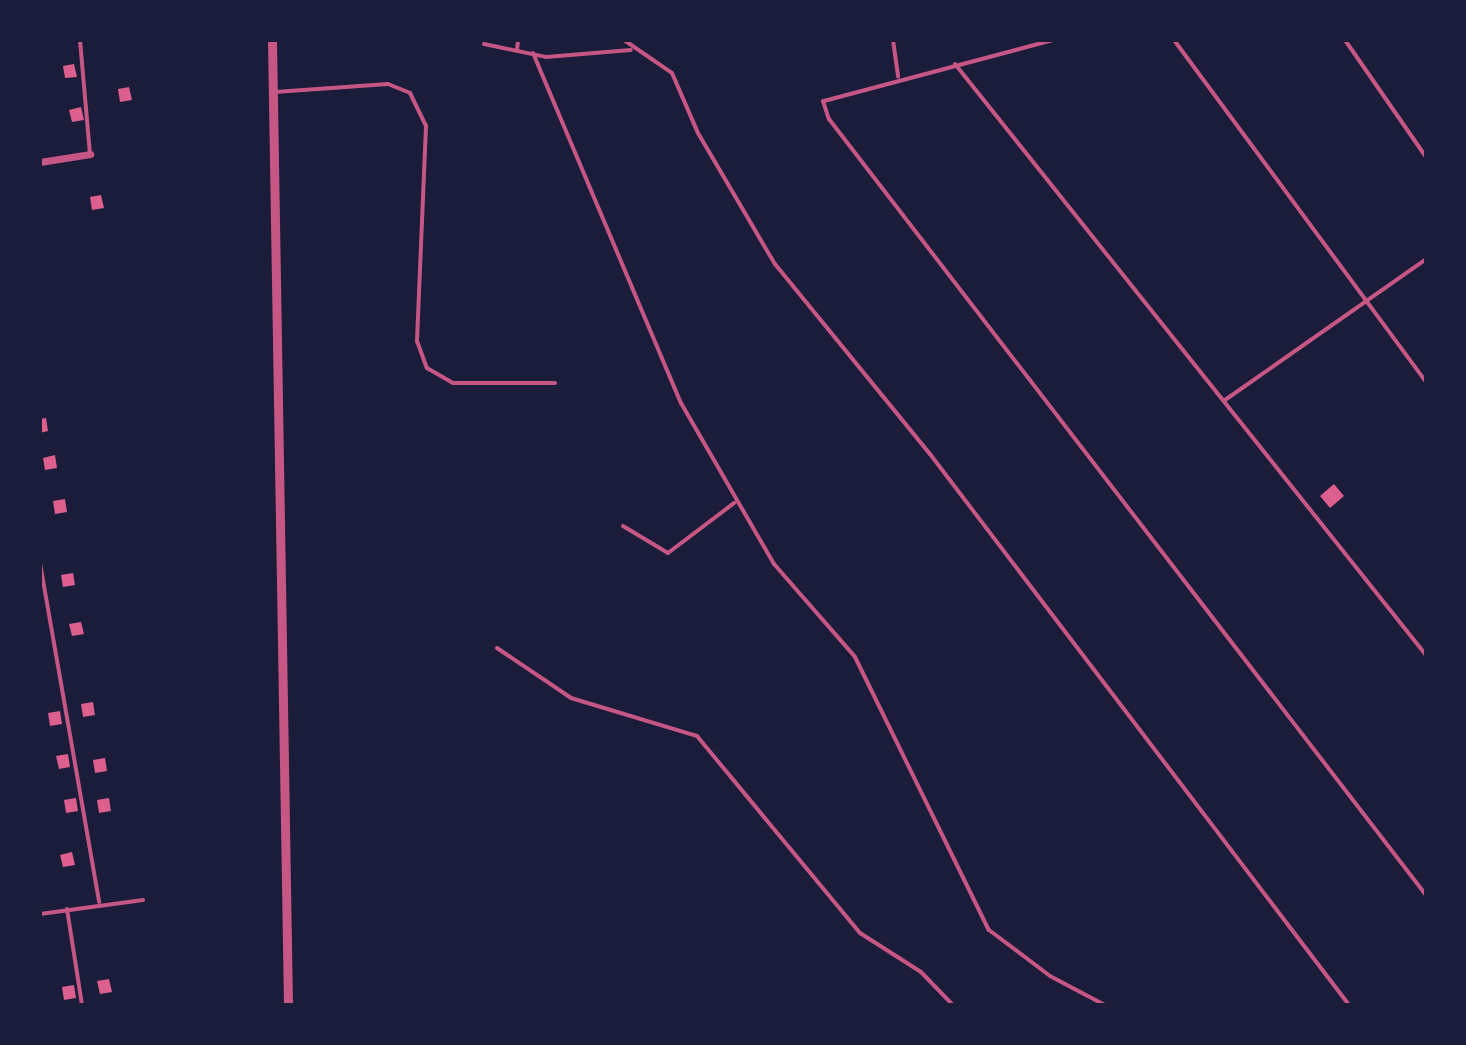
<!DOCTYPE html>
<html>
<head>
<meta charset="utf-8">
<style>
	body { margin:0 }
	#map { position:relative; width:1466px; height:1045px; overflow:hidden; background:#1b1b3a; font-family:Helvetica,sans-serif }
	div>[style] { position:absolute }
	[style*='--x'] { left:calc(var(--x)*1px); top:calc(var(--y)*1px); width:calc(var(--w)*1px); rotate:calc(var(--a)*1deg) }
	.building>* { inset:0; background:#dd5f8e }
	.service>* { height:4px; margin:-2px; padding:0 2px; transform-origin:2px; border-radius:2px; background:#c65784 }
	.minor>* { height:7px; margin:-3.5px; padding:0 3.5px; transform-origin:3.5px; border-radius:3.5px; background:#c65784 }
	.tertiary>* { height:9px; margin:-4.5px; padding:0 4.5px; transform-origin:4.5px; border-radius:4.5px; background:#c65784 }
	span { translate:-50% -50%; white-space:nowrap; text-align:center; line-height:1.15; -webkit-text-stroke:8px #1b1b3a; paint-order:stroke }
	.frame { position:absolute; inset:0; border:42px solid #1b1b3a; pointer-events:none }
</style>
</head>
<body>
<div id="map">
	<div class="building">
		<div style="clip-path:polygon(74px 64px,77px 77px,65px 78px,63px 66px)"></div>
		<div style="clip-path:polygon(129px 87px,132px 100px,120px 102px,118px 89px)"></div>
		<div style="clip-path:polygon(81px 107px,84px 120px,72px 122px,69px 110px)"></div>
		<div style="clip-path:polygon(101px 195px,104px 208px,92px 210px,90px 197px)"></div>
		<div style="clip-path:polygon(46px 418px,48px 431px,40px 433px,40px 419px)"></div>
		<div style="clip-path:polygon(55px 455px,57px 468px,45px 470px,43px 458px)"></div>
		<div style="clip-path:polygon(1334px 484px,1344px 496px,1330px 508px,1320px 496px)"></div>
		<div style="clip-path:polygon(65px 499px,67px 512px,55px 514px,53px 501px)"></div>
		<div style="clip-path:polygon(73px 573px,75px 585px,63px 587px,61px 575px)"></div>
		<div style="clip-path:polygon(81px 622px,84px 634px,72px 636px,69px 624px)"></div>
		<div style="clip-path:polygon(93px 702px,95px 715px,83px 717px,81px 704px)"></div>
		<div style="clip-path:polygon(60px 711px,62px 724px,50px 726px,48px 713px)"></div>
		<div style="clip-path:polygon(68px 754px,70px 767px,59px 769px,56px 756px)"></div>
		<div style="clip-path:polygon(105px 758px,107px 771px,95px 773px,93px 760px)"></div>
		<div style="clip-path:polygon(76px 798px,78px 811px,66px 813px,64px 800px)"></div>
		<div style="clip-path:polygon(109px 798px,111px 811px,99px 813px,97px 800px)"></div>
		<div style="clip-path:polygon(72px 852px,75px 865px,63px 867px,60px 855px)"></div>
		<div style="clip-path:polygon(109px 979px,112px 992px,100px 994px,97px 981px)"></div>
		<div style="clip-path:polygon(74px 985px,76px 998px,64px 1000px,62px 987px)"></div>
	</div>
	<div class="service">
		<div style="--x:80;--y:40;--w:114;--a:85"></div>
		<div style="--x:624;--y:40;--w:58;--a:34.5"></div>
		<div style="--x:672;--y:73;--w:65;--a:66.6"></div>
		<div style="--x:698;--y:133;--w:152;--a:59.6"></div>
		<div style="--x:775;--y:264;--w:245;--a:50.8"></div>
		<div style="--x:930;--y:454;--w:692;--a:52.75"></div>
		<div style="--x:893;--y:40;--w:37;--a:82"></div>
		<div style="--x:1053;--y:40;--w:238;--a:165.1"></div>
		<div style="--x:823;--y:101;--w:19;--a:72"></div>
		<div style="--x:829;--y:119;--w:979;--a:52.43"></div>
		<div style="--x:1174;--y:40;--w:425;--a:53.6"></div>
		<div style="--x:1345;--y:40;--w:142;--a:55.3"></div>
		<div style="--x:484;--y:44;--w:63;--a:11.8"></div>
		<div style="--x:546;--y:57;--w:85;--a:-4.7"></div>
		<div style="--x:517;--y:50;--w:10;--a:-84"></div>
		<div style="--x:533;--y:53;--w:380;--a:67.1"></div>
		<div style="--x:681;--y:403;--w:186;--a:60"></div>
		<div style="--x:774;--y:564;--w:123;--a:48.9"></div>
		<div style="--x:855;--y:657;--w:304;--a:63.9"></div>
		<div style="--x:989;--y:930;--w:76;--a:37"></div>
		<div style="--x:1050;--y:976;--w:62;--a:27.8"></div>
		<div style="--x:955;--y:64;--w:756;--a:51.45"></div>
		<div style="--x:275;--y:92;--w:113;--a:-4"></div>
		<div style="--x:388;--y:84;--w:24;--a:22"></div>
		<div style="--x:410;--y:93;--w:37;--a:64"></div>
		<div style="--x:426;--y:126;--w:215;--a:92.4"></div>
		<div style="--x:417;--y:341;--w:29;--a:70"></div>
		<div style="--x:427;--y:368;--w:30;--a:30"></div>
		<div style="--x:453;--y:383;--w:102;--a:0"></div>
		<div style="--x:1225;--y:400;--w:246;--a:-35"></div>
		<div style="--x:623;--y:526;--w:52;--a:31"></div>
		<div style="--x:668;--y:553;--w:83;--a:-37.1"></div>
		<div style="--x:40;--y:563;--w:344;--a:80.1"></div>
		<div style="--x:497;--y:648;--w:89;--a:34"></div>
		<div style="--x:571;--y:698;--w:132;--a:16.8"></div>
		<div style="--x:697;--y:736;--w:256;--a:50.4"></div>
		<div style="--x:860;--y:933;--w:72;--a:32.6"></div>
		<div style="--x:921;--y:972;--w:46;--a:45.9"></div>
		<div style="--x:67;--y:909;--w:97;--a:81.1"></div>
		<div style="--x:40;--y:914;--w:104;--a:-7.7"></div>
	</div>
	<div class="minor">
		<div style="--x:40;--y:162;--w:51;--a:-9.1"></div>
	</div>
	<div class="tertiary">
		<div style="--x:272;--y:40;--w:965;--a:89.05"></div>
	</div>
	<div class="frame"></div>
</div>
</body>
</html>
